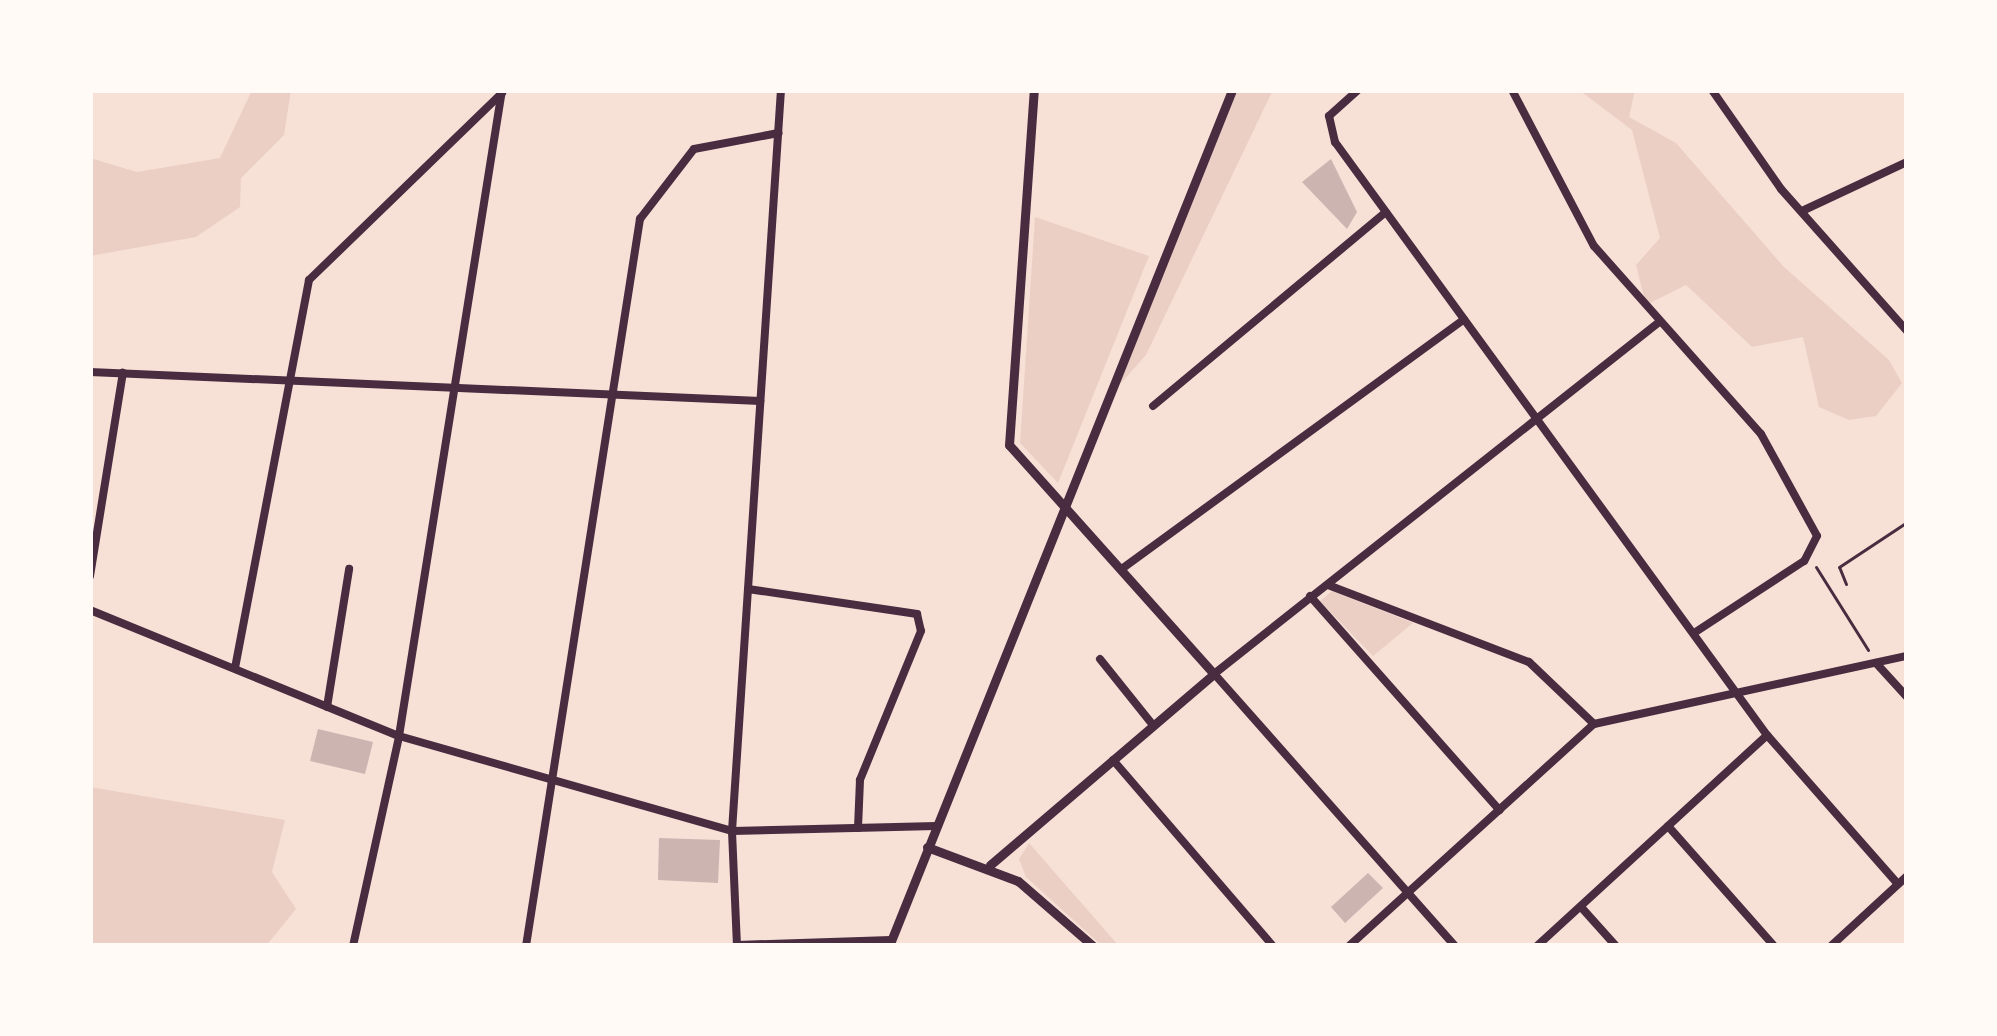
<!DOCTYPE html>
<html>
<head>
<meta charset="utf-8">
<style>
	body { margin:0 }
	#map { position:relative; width:1997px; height:1036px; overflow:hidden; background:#f7e1d7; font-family:Roboto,sans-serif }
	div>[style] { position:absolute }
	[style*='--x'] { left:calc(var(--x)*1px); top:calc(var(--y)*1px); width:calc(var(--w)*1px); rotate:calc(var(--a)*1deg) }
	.green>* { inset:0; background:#ebcfc5 }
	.building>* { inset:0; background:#ccb4b1 }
	.path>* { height:3px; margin:-1.5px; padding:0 1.5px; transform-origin:1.5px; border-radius:1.5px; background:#4a2c40 }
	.minor>* { height:8px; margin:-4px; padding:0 4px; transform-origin:4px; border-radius:4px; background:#4a2c40 }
	.secondary>* { height:9px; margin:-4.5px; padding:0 4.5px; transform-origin:4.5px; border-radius:4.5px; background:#4a2c40 }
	span { translate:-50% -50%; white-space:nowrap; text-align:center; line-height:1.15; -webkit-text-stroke:12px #fffaf5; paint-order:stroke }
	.frame { position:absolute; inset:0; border:93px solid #fffaf5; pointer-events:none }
</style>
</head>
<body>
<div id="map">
	<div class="green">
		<div style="clip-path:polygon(252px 90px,291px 90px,284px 135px,241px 178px,240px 207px,196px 237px,90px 256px,90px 158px,137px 172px,220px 158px)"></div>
		<div style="clip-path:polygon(1236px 90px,1273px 90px,1146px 355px,1113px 392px)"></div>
		<div style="clip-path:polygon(1579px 90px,1635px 90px,1629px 117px,1676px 143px,1784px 267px,1889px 360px,1902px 383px,1876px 416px,1849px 420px,1819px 407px,1803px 337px,1752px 347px,1686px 285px,1646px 305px,1636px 265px,1660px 238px,1632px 130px)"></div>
		<div style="clip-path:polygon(1035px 217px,1149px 256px,1058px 483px,1020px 443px)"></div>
		<div style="clip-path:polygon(1332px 591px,1413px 623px,1373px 656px,1320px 601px)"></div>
		<div style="clip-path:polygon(90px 787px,285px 820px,272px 872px,296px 909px,266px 946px,90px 946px)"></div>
		<div style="clip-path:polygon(1029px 843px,1119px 946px,1102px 946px,1026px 877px,1019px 859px)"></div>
	</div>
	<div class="building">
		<div style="clip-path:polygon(1331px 159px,1357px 212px,1347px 229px,1302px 182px)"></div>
		<div style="clip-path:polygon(318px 729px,373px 742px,365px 774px,310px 761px)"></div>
		<div style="clip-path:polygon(659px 838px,720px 840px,718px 883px,658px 880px)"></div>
		<div style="clip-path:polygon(1368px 873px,1383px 888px,1345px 923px,1331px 907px)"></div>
	</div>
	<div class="path">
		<div style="--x:1816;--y:567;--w:98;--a:57.9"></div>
		<div style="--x:1846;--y:584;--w:18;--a:-112"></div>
		<div style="--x:1839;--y:567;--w:82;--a:-33.5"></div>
	</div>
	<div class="minor">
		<div style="--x:1358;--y:90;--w:39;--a:138"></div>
		<div style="--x:1329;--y:116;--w:27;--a:77"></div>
		<div style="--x:1335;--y:142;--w:734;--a:53.93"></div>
		<div style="--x:1767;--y:735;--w:198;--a:48.7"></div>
		<div style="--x:1512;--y:90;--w:176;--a:62.3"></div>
		<div style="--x:1594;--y:246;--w:251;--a:48.4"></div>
		<div style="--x:1761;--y:434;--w:116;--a:61.2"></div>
		<div style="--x:1817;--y:536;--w:28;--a:117"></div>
		<div style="--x:1804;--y:561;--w:131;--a:146.8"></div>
		<div style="--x:1712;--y:90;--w:121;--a:55.1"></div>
		<div style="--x:1781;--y:189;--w:190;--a:48.4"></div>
		<div style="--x:1802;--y:211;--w:116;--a:-25"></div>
		<div style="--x:90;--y:372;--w:671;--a:2.48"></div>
		<div style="--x:1153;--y:406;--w:303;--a:-39.8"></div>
		<div style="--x:1123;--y:568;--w:422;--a:-36.1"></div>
		<div style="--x:90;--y:576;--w:206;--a:-80.8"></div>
		<div style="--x:1328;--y:585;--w:215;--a:21"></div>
		<div style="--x:1529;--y:662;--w:90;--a:43.6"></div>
		<div style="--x:748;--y:589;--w:171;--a:8.4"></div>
		<div style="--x:917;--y:614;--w:17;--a:77"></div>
		<div style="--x:921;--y:631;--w:161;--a:112.3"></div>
		<div style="--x:860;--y:780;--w:48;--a:92.4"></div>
		<div style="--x:1310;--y:596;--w:286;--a:48.5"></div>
		<div style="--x:90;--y:610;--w:334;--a:22.2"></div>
		<div style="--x:399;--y:736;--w:346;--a:15.9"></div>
		<div style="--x:732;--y:831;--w:204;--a:-1.4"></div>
		<div style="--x:1100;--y:659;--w:83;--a:51.3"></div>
		<div style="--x:1876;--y:663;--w:46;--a:47.6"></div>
		<div style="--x:235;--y:668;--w:395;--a:-79.2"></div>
		<div style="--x:309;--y:280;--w:269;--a:-44.1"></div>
		<div style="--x:327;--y:707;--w:140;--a:-80.9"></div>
		<div style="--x:1113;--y:760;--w:245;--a:49.3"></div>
		<div style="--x:1668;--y:826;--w:160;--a:48.5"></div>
		<div style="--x:1581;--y:907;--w:52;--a:48.1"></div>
		<div style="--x:737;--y:945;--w:154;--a:-1.9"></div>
		<div style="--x:353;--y:946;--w:215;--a:-77.6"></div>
		<div style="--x:399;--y:736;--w:654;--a:-80.94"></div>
		<div style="--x:526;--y:946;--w:736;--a:-81.09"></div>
		<div style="--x:640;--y:219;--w:88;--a:-52.4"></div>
		<div style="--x:694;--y:149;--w:86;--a:-10.7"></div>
		<div style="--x:737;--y:946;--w:115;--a:-92.5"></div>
		<div style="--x:732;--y:831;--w:743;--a:-86.22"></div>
		<div style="--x:1349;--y:946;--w:331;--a:-42.2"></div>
		<div style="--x:1594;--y:724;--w:320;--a:-12.3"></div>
		<div style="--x:1455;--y:946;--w:363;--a:-131.5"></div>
		<div style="--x:1214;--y:674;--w:567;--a:-38.34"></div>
		<div style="--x:1537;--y:946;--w:312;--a:-42.5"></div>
		<div style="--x:1831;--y:946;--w:103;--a:-42.6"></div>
	</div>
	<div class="secondary">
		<div style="--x:927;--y:847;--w:97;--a:20.5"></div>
		<div style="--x:1018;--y:881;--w:99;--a:40.9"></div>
		<div style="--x:990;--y:865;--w:294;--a:-40.5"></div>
		<div style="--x:1214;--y:674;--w:307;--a:-131.8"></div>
		<div style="--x:1009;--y:445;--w:356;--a:-86"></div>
		<div style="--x:889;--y:946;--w:922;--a:-68.16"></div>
	</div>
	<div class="frame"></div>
</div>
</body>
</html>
